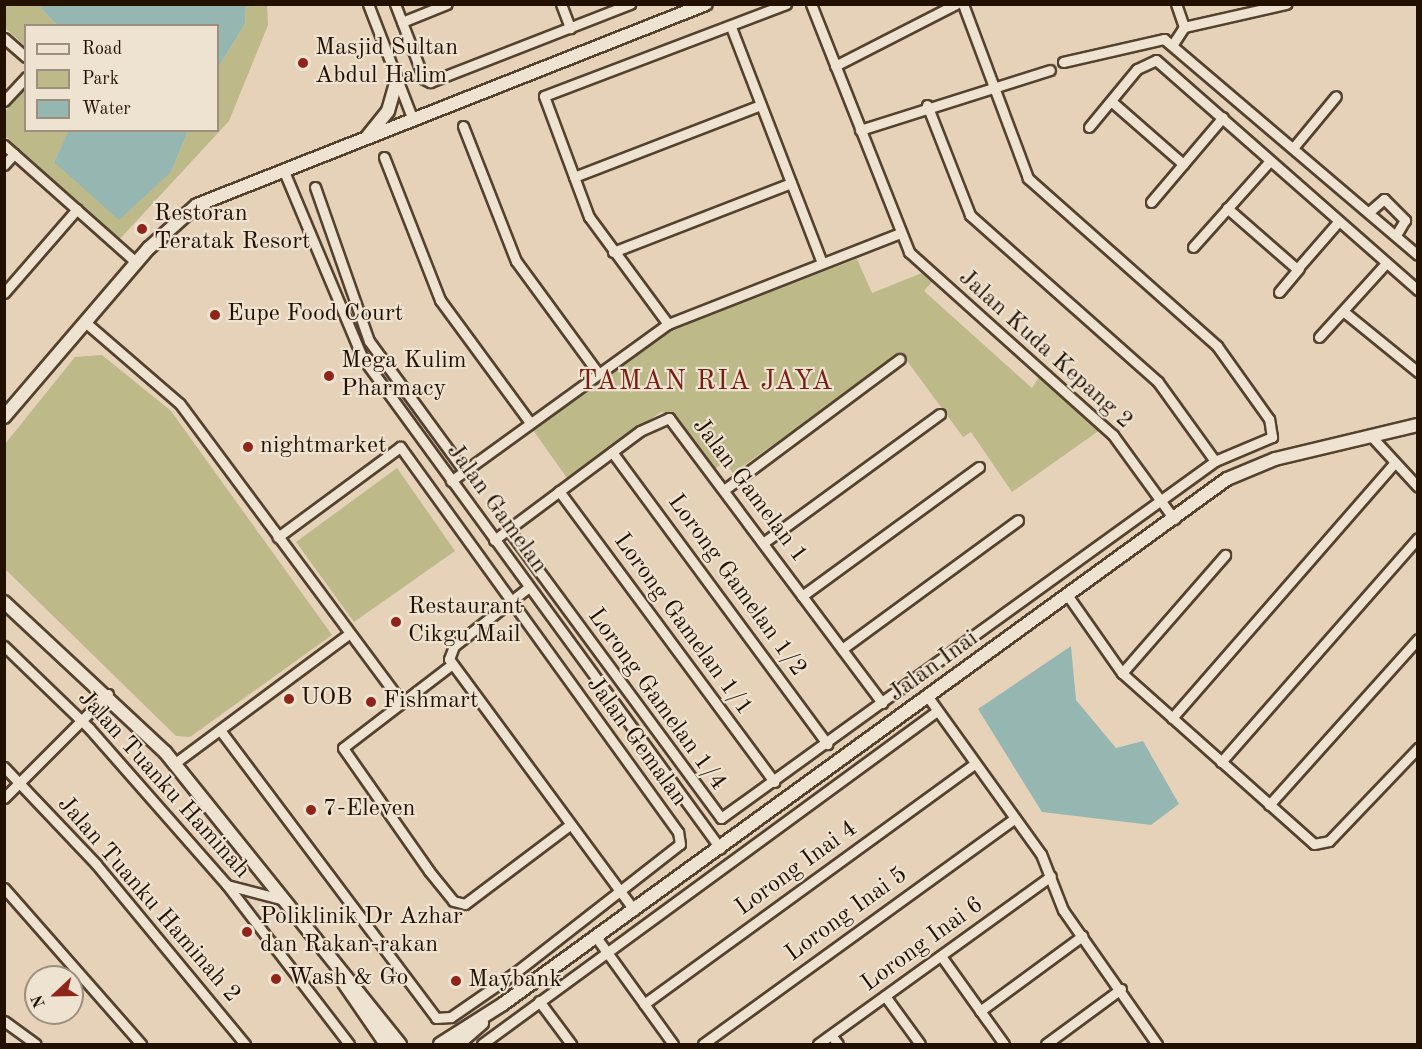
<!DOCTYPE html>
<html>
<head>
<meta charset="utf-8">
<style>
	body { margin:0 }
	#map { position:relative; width:1422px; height:1049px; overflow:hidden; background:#e5d2b8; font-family:"Old Standard TT",serif }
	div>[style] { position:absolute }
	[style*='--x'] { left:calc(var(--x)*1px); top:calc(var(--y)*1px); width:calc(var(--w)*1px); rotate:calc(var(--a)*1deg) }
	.green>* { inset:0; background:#bdb989 }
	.water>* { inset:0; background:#96b7b1 }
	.roads { filter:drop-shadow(2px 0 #54412e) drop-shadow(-2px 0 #54412e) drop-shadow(0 2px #54412e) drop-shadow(0 -2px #54412e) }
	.street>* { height:9px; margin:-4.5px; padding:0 4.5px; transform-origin:4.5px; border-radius:4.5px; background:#eee2d1 }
	.secondary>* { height:12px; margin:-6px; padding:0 6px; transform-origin:6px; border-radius:6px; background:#eee2d1 }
	.dots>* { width:16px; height:16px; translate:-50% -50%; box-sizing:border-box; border:3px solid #eee2d1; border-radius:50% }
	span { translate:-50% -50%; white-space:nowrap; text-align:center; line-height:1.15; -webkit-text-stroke:4.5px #eee2d1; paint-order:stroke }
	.poi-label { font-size:24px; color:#231100 }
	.left { translate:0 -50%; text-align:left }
	.street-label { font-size:24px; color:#231100 }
	.quarter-label { font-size:27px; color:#7a1f14; letter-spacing:1.5px }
	.frame { position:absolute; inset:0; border:6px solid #231100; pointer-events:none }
	.legend { position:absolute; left:24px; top:24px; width:195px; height:108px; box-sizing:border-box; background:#eee2d1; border:2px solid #9d8e7d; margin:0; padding:8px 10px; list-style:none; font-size:18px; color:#231100 }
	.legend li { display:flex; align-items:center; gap:12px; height:30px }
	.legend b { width:30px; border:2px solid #9d8e7d }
	.north { position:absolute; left:24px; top:965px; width:60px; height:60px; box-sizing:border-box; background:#eee2d1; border:2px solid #9d8e7d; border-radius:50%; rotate:248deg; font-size:16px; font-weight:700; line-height:24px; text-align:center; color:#231100 }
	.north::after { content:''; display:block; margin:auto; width:21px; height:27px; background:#8f2418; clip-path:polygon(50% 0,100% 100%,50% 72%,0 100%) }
</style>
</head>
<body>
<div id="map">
	<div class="green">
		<div style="clip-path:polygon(5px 4px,38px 5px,57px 25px,26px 26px,25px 46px,5px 28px)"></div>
		<div style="clip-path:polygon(246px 5px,267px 5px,268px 25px,229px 121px,118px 241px,5px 136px,5px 112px,25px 88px,26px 130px,69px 131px,54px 162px,171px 172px,188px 131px,218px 130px,218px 68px,245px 24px)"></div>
		<div style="clip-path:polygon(857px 259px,872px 293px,922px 273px,932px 282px,924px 291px,1032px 388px,1039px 377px,1100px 430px,1012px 492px,971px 432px,963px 437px,902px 354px,733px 473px,724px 462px,715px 469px,675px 416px,661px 412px,567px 478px,533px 430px,676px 327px)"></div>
		<div style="clip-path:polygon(102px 355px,171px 411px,332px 635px,190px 737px,176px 736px,5px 569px,5px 444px,75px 357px)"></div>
		<div style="clip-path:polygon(397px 468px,455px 551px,354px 622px,296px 542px)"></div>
	</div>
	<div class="water">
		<div style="clip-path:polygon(38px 5px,246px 5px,245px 24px,218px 68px,218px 26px,57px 25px)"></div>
		<div style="clip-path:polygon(69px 130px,188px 130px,188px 131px,171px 172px,119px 220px,54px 162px)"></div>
		<div style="clip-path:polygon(1071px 646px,1076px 700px,1116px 748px,1143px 741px,1179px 804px,1151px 825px,1042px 812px,978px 709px)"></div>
	</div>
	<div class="roads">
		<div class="street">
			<div style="--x:368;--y:4;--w:124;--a:68.8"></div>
			<div style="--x:395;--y:4;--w:80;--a:68.9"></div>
			<div style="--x:424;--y:79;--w:7;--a:27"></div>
			<div style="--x:430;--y:82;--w:215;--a:-21.3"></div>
			<div style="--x:561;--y:4;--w:26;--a:69"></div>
			<div style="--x:811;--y:4;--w:267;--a:68.4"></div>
			<div style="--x:909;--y:252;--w:274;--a:41.9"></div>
			<div style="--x:1113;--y:435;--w:104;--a:54"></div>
			<div style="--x:402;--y:22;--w:48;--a:-21.8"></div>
			<div style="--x:731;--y:27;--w:253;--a:68.9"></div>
			<div style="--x:1184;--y:27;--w:105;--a:-12.7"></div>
			<div style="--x:4;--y:38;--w:29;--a:41"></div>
			<div style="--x:1173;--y:44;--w:20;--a:-57"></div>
			<div style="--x:1184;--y:27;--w:24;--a:-109"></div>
			<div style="--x:1063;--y:62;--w:104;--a:-12.8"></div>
			<div style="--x:1164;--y:39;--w:333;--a:40.4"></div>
			<div style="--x:835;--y:66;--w:136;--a:-27.1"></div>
			<div style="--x:4;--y:101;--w:33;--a:-47"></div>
			<div style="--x:1111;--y:101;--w:96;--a:41.2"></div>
			<div style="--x:927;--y:105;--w:118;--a:68.6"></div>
			<div style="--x:970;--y:215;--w:251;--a:41.6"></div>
			<div style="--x:1158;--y:382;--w:97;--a:54.2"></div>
			<div style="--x:463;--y:126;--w:145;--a:68.6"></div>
			<div style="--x:516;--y:261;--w:139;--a:53.8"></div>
			<div style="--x:1089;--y:127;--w:75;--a:-50.4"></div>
			<div style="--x:1137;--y:69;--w:21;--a:-25"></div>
			<div style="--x:1156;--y:60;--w:349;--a:41.3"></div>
			<div style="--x:860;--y:130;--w:199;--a:-17.5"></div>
			<div style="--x:4;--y:145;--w:176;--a:41.6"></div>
			<div style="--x:1293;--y:148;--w:67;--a:-50.4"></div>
			<div style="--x:384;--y:157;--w:154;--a:68.6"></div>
			<div style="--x:440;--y:300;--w:150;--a:53.7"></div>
			<div style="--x:4;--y:165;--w:15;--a:-48"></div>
			<div style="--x:283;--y:169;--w:204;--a:67.2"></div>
			<div style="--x:362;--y:357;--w:608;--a:53.9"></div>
			<div style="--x:574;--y:177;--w:200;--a:-21.1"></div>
			<div style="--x:315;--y:187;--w:163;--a:70.7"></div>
			<div style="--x:369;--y:341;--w:161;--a:53.8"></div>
			<div style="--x:1151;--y:202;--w:111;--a:-49.7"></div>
			<div style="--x:1227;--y:208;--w:93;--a:41.1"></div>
			<div style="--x:1297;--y:269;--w:62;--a:-48.9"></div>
			<div style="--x:1369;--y:212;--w:20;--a:-41"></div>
			<div style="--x:1384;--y:199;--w:30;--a:45"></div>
			<div style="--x:1405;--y:220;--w:17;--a:121"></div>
			<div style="--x:1193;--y:247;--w:115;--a:-48.2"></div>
			<div style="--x:613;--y:252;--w:191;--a:-21.2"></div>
			<div style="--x:1279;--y:292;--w:31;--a:-50"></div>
			<div style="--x:4;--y:293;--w:111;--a:-49"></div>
			<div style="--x:1343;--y:311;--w:97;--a:39.1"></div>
			<div style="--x:85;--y:322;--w:125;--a:40.8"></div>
			<div style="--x:180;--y:404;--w:371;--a:53.4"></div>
			<div style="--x:668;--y:324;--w:133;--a:-126.4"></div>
			<div style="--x:589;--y:217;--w:129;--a:-110.4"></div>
			<div style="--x:544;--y:96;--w:259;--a:-20.8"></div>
			<div style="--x:1319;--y:337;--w:100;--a:-47.8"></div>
			<div style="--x:1371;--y:436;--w:69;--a:47.3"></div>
			<div style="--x:612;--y:452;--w:363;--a:53.6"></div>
			<div style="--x:451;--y:481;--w:268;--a:-35.9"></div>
			<div style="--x:668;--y:324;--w:249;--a:-21.4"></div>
			<div style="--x:724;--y:490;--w:219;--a:-36.7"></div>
			<div style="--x:559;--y:491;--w:362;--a:53.5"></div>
			<div style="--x:508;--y:529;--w:359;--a:53.6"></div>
			<div style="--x:721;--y:818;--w:609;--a:-35.85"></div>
			<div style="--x:1215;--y:461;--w:62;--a:-22.8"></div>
			<div style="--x:1272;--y:437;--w:18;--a:-99"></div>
			<div style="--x:1269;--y:419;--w:90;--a:-125.5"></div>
			<div style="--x:1217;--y:346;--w:253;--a:-138.4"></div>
			<div style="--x:1028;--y:178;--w:186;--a:-110.5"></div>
			<div style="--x:494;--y:540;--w:182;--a:-36.7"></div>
			<div style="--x:640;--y:431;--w:32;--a:-24"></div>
			<div style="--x:669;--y:418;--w:356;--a:53.2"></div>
			<div style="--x:763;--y:543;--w:219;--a:-36.1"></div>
			<div style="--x:529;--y:587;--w:95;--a:141.8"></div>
			<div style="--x:454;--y:646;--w:14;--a:111"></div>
			<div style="--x:449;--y:659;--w:312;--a:53.6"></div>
			<div style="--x:802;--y:596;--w:219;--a:-36.1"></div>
			<div style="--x:1068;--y:596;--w:94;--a:55"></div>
			<div style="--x:1122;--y:673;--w:257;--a:41.7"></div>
			<div style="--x:1314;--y:844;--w:15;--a:-11"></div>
			<div style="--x:1329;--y:841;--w:129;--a:-46.3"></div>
			<div style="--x:4;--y:646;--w:118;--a:44"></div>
			<div style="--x:89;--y:728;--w:209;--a:48.7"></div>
			<div style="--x:227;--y:885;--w:200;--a:52.5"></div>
			<div style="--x:842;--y:649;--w:218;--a:-36.2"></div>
			<div style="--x:451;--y:665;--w:136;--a:142.5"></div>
			<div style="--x:343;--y:748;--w:150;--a:55"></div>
			<div style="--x:429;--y:871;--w:38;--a:51"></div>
			<div style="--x:453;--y:901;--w:12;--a:14"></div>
			<div style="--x:465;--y:904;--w:131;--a:-37"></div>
			<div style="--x:1122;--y:673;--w:157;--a:-48.9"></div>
			<div style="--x:928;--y:697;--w:193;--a:54.3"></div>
			<div style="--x:1041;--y:854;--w:60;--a:68.6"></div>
			<div style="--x:1063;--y:910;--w:164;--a:55"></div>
			<div style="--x:1172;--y:718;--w:336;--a:-48.9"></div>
			<div style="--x:220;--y:730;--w:360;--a:53.1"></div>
			<div style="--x:436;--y:1018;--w:15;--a:-4"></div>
			<div style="--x:451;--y:1017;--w:79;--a:-34.7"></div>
			<div style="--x:516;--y:972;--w:208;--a:-38"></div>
			<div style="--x:680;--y:844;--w:12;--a:-99"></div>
			<div style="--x:678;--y:832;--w:475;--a:-125.8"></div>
			<div style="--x:400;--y:447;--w:152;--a:143.6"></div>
			<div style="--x:1221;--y:762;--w:298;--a:-48.7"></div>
			<div style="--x:175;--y:763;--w:217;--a:-36.6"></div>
			<div style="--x:4;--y:767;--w:134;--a:46.5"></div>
			<div style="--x:96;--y:864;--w:234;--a:50.4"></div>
			<div style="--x:4;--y:798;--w:147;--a:-45"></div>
			<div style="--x:1269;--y:805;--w:223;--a:-48.1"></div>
			<div style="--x:227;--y:885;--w:56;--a:14.5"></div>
			<div style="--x:4;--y:888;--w:208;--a:48.7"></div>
			<div style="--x:596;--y:937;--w:132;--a:54.3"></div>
			<div style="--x:941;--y:956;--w:108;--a:54.4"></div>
			<div style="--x:885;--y:996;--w:59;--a:53.9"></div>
			<div style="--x:539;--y:1001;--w:54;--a:53.3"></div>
			<div style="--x:644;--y:1004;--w:408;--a:-36"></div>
			<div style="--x:980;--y:1011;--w:127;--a:-36.3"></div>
			<div style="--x:4;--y:1021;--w:39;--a:36"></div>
			<div style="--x:831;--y:1035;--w:11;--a:52"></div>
			<div style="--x:482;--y:1044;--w:564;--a:-36.2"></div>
			<div style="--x:703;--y:1044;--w:385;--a:-35.9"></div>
			<div style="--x:818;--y:1044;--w:287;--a:-35.8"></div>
			<div style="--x:1046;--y:1044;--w:93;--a:-36.3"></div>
		</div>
		<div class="secondary">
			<div style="--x:367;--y:137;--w:33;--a:-51"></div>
			<div style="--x:388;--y:111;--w:33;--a:-74"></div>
			<div style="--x:4;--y:417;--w:223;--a:-49.4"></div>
			<div style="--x:149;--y:248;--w:64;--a:-41.9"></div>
			<div style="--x:197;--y:205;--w:547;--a:-21.55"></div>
			<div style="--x:4;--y:602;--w:220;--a:43"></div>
			<div style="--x:165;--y:752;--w:375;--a:51.2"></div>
			<div style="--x:344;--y:983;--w:74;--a:55.5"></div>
			<div style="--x:440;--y:1044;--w:75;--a:-32.4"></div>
			<div style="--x:503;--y:1004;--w:894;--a:-35.95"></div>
			<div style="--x:1227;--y:479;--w:52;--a:-22.6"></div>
			<div style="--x:1275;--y:459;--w:147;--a:-13.4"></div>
			<div style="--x:458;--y:1044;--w:32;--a:-41"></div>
		</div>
	</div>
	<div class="dots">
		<div style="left:303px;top:63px;background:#8f2418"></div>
		<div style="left:142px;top:229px;background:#8f2418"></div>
		<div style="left:215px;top:315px;background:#8f2418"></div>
		<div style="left:329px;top:376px;background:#8f2418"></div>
		<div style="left:248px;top:447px;background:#8f2418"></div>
		<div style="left:396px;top:622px;background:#8f2418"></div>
		<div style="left:289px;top:699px;background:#8f2418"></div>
		<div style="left:371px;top:702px;background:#8f2418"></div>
		<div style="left:311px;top:810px;background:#8f2418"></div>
		<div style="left:247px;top:932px;background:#8f2418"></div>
		<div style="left:276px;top:979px;background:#8f2418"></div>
		<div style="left:456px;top:981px;background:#8f2418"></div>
	</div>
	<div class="poi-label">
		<span class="left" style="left:315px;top:63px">Masjid Sultan<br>Abdul Halim</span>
		<span class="left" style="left:154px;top:229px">Restoran<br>Teratak Resort</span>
		<span class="left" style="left:227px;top:315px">Eupe Food Court</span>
		<span class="left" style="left:341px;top:376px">Mega Kulim<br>Pharmacy</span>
		<span class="left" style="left:260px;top:447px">nightmarket</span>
		<span class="left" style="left:408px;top:622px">Restaurant<br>Cikgu Mail</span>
		<span class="left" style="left:301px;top:699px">UOB</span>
		<span class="left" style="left:383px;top:702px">Fishmart</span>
		<span class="left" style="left:323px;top:810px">7-Eleven</span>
		<span class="left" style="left:260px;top:932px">Poliklinik Dr Azhar<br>dan Rakan-rakan</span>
		<span class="left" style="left:288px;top:979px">Wash &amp; Go</span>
		<span class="left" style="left:468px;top:981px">Maybank</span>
	</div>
	<div class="street-label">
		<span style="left:1045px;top:350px;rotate:42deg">Jalan Kuda Kepang 2</span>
		<span style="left:749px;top:491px;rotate:53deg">Jalan Gamelan 1</span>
		<span style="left:496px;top:509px;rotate:54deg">Jalan Gamelan</span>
		<span style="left:736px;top:586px;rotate:54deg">Lorong Gamelan 1/2</span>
		<span style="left:682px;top:625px;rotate:54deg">Lorong Gamelan 1/1</span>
		<span style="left:934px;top:667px;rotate:-36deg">Jalan Inai</span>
		<span style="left:656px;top:700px;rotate:54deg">Lorong Gamelan 1/4</span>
		<span style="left:636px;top:742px;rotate:54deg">Jalan Gemalan</span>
		<span style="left:163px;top:785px;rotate:48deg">Jalan Tuanku Haminah</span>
		<span style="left:797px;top:869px;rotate:-36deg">Lorong Inai 4</span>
		<span style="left:148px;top:900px;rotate:49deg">Jalan Tuanku Haminah 2</span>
		<span style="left:847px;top:915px;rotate:-36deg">Lorong Inai 5</span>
		<span style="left:923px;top:945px;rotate:-36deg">Lorong Inai 6</span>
	</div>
	<div class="quarter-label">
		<span style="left:706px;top:382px">TAMAN RIA JAYA</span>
	</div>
	<div class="frame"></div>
	<ul class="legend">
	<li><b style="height:8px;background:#eee2d1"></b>Road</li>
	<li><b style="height:16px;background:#bdb989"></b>Park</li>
	<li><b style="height:16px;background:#96b7b1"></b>Water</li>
	</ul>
	<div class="north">N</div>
</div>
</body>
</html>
